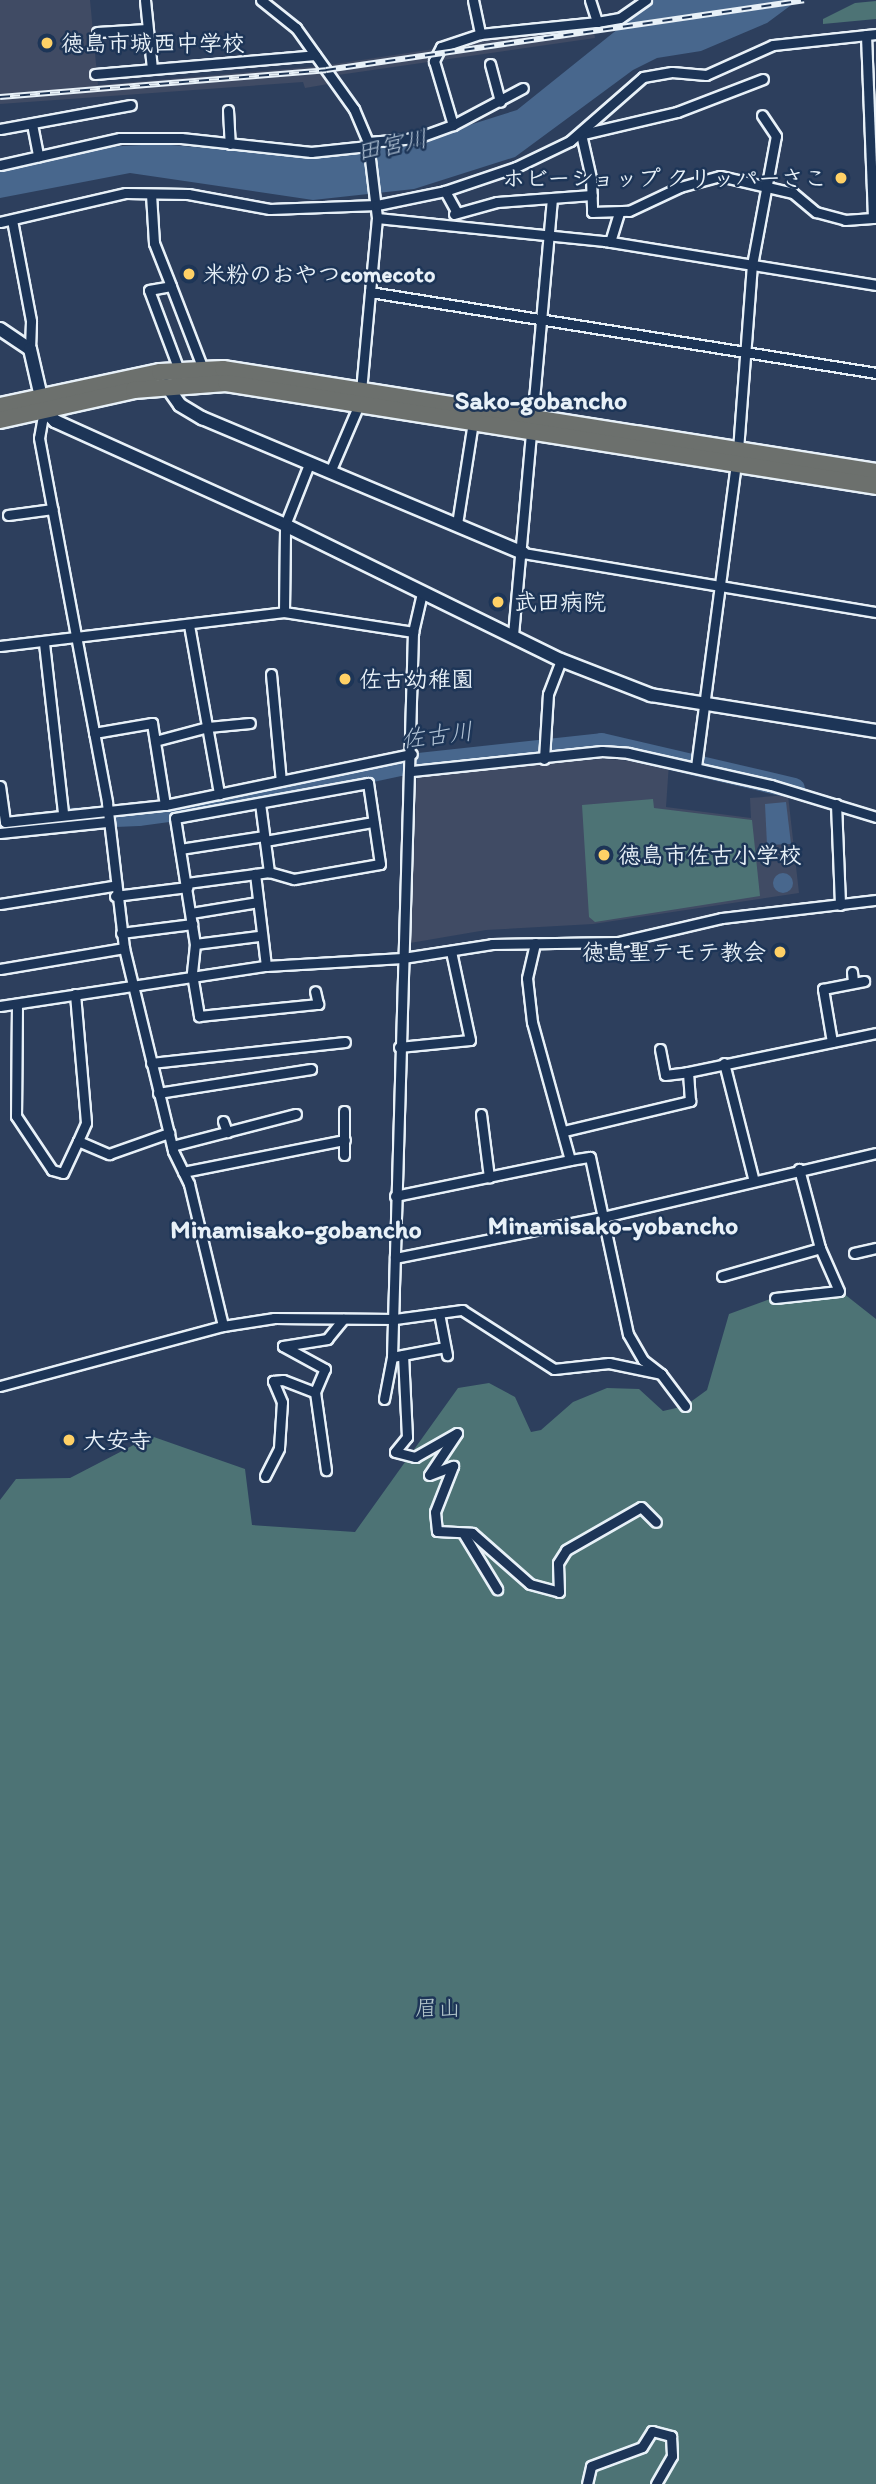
<!DOCTYPE html>
<html>
<head>
<meta charset="utf-8">
<style>
	body { margin:0 }
	#map { position:relative; width:876px; height:2484px; overflow:hidden; background:#2d3f5d; font-family:Itim,"Klee One",sans-serif }
	div>[style] { position:absolute }
	[style*='--x'] { left:calc(var(--x)*1px); top:calc(var(--y)*1px); width:calc(var(--w)*1px); rotate:calc(var(--a)*1deg) }
	.built>* { inset:0; background:#404b64 }
	.green>* { inset:0; background:#4d7375 }
	.water>* { inset:0; background:#48678d }
	.round { border-radius:50% }
	.river>* { height:21px; margin:-10.5px; padding:0 10.5px; transform-origin:10.5px; border-radius:10.5px; background:#48678d }
	.roads { filter:drop-shadow(2px 0 #e8f1f8) drop-shadow(-2px 0 #e8f1f8) drop-shadow(0 2px #e8f1f8) drop-shadow(0 -2px #e8f1f8) }
	.street>* { height:9px; margin:-4.5px; padding:0 4.5px; transform-origin:4.5px; border-radius:4.5px; background:#1d3557 }
	.secondary>* { height:12px; margin:-6px; padding:0 6px; transform-origin:6px; border-radius:6px; background:#1d3557 }
	.highway>* { height:16px; margin:-8px; padding:0 8px; transform-origin:8px; border-radius:8px; background:#6c706d }
	.rail>* { height:6px; margin-top:-3px; transform-origin:0; background:repeating-linear-gradient(90deg,#1d3557 0 10px,#e8f1f8 0 20px); box-sizing:border-box; border-block:2px solid #e8f1f8 }
	.dots>* { width:19px; height:19px; translate:-50% -50%; box-sizing:border-box; border:4px solid #1d3557; border-radius:50% }
	span { translate:-50% -50%; white-space:nowrap; text-align:center; line-height:1.15; -webkit-text-stroke:5px #1d3557; paint-order:stroke }
	.poi-label { font-size:23px; color:#e8f1f8; font-weight:700 }
	.left { translate:0 -50%; text-align:left }
	.right { translate:-100% -50%; text-align:right }
	.park-label { font-size:23px; color:#b2c5ca }
	.water-label { font-size:24px; color:#b0c1d3; font-style:italic }
	.quarter-label { font-size:26px; color:#e8f1f8; font-weight:700 }
</style>
</head>
<body>
<div id="map">
	<div class="built">
		<div style="clip-path:polygon(0 0,90px 0,98px 85px,322px 66px,593px 25px,595px 38px,324px 77px,328px 84px,305px 88px,303px 82px,0 104px)"></div>
		<div style="clip-path:polygon(601px 759px,669px 763px,666px 807px,751px 818px,750px 798px,788px 795px,799px 893px,593px 924px,486px 930px,410px 943px,417px 773px)"></div>
	</div>
	<div class="green">
		<div style="clip-path:polygon(876px 1px,876px 19px,823px 24px,823px 19px,855px 3px)"></div>
		<div style="clip-path:polygon(653px 799px,654px 808px,752px 820px,760px 896px,595px 922px,589px 917px,582px 805px)"></div>
		<div style="clip-path:polygon(843px 1293px,876px 1319px,876px 2484px,0 2484px,0 1500px,16px 1479px,70px 1478px,151px 1436px,245px 1469px,252px 1525px,355px 1532px,458px 1388px,489px 1383px,515px 1397px,531px 1432px,541px 1430px,573px 1402px,607px 1388px,639px 1389px,663px 1411px,685px 1406px,707px 1390px,729px 1314px,770px 1299px,799px 1301px)"></div>
	</div>
	<div class="water">
		<div style="clip-path:polygon(654px 0,798px 0,767px 23px,701px 51px,657px 58px,633px 70px,515px 157px,414px 189px,313px 200px,130px 173px,0 198px,0 170px,88px 148px,159px 144px,306px 156px,409px 144px,517px 110px)"></div>
		<div style="clip-path:polygon(786px 802px,791px 844px,767px 845px,765px 804px)"></div>
		<div class="round" style="left:773px;top:873px;width:20px;height:20px"></div>
	</div>
	<div class="river">
		<div style="--x:68;--y:818;--w:70;--a:-2.5"></div>
		<div style="--x:138;--y:815;--w:76;--a:-7.6"></div>
		<div style="--x:213;--y:805;--w:191;--a:-12.1"></div>
		<div style="--x:400;--y:765;--w:202;--a:-6.2"></div>
		<div style="--x:601;--y:743;--w:198;--a:13.1"></div>
		<div style="--x:0;--y:828;--w:36;--a:-9"></div>
	</div>
	<div class="roads">
		<div class="street">
			<div style="--x:145;--y:0;--w:69;--a:84.2"></div>
			<div style="--x:261;--y:0;--w:45;--a:38.7"></div>
			<div style="--x:296;--y:28;--w:100;--a:54.4"></div>
			<div style="--x:354;--y:109;--w:36;--a:67"></div>
			<div style="--x:368;--y:142;--w:77;--a:83.2"></div>
			<div style="--x:377;--y:218;--w:74;--a:95.4"></div>
			<div style="--x:473;--y:0;--w:35;--a:78"></div>
			<div style="--x:480;--y:34;--w:118;--a:-5.9"></div>
			<div style="--x:590;--y:0;--w:23;--a:72"></div>
			<div style="--x:597;--y:22;--w:23;--a:-10"></div>
			<div style="--x:620;--y:18;--w:32;--a:-35"></div>
			<div style="--x:97;--y:32;--w:50;--a:-3.4"></div>
			<div style="--x:480;--y:34;--w:41;--a:161.6"></div>
			<div style="--x:441;--y:47;--w:16;--a:117"></div>
			<div style="--x:434;--y:61;--w:67;--a:73.5"></div>
			<div style="--x:453;--y:125;--w:79;--a:-27.9"></div>
			<div style="--x:866;--y:35;--w:183;--a:87.8"></div>
			<div style="--x:490;--y:64;--w:39;--a:75"></div>
			<div style="--x:95;--y:74;--w:221;--a:-4.9"></div>
			<div style="--x:228;--y:110;--w:34;--a:87"></div>
			<div style="--x:32;--y:124;--w:33;--a:79"></div>
			<div style="--x:0;--y:129;--w:133;--a:-10.4"></div>
			<div style="--x:581;--y:134;--w:45;--a:77.2"></div>
			<div style="--x:591;--y:178;--w:34;--a:88"></div>
			<div style="--x:592;--y:212;--w:37;--a:-2"></div>
			<div style="--x:629;--y:211;--w:56;--a:-25.2"></div>
			<div style="--x:680;--y:187;--w:41;--a:-15.4"></div>
			<div style="--x:720;--y:176;--w:75;--a:13.1"></div>
			<div style="--x:793;--y:193;--w:30;--a:40"></div>
			<div style="--x:816;--y:212;--w:30;--a:15"></div>
			<div style="--x:845;--y:220;--w:31;--a:-4"></div>
			<div style="--x:583;--y:134;--w:97;--a:-13.2"></div>
			<div style="--x:677;--y:112;--w:92;--a:-21"></div>
			<div style="--x:368;--y:142;--w:49;--a:-4.7"></div>
			<div style="--x:417;--y:138;--w:38;--a:-20"></div>
			<div style="--x:0;--y:165;--w:123;--a:-12.7"></div>
			<div style="--x:120;--y:138;--w:61;--a:0"></div>
			<div style="--x:181;--y:138;--w:131;--a:6.1"></div>
			<div style="--x:311;--y:152;--w:57;--a:-6"></div>
			<div style="--x:151;--y:194;--w:49;--a:86.5"></div>
			<div style="--x:154;--y:243;--w:46;--a:68.4"></div>
			<div style="--x:456;--y:211;--w:23;--a:-119"></div>
			<div style="--x:445;--y:191;--w:75;--a:-18.7"></div>
			<div style="--x:516;--y:167;--w:60;--a:-25.7"></div>
			<div style="--x:570;--y:141;--w:97;--a:-41.2"></div>
			<div style="--x:643;--y:77;--w:29;--a:-10"></div>
			<div style="--x:672;--y:72;--w:34;--a:5"></div>
			<div style="--x:706;--y:75;--w:73;--a:-24.1"></div>
			<div style="--x:773;--y:45;--w:104;--a:-6.1"></div>
			<div style="--x:454;--y:214;--w:45;--a:-15.6"></div>
			<div style="--x:497;--y:202;--w:95;--a:-4.2"></div>
			<div style="--x:377;--y:218;--w:229;--a:5.8"></div>
			<div style="--x:605;--y:241;--w:275;--a:9.2"></div>
			<div style="--x:12;--y:220;--w:103;--a:79.3"></div>
			<div style="--x:31;--y:321;--w:28;--a:92"></div>
			<div style="--x:0;--y:222;--w:129;--a:-13"></div>
			<div style="--x:126;--y:193;--w:62;--a:0.9"></div>
			<div style="--x:188;--y:194;--w:83;--a:10.4"></div>
			<div style="--x:270;--y:209;--w:107;--a:-2.1"></div>
			<div style="--x:377;--y:205;--w:69;--a:-11.6"></div>
			<div style="--x:610;--y:242;--w:30;--a:-73"></div>
			<div style="--x:179;--y:370;--w:85;--a:-110.6"></div>
			<div style="--x:149;--y:290;--w:22;--a:-10"></div>
			<div style="--x:171;--y:286;--w:89;--a:68.9"></div>
			<div style="--x:44;--y:410;--w:28;--a:100"></div>
			<div style="--x:39;--y:438;--w:371;--a:79.4"></div>
			<div style="--x:107;--y:803;--w:146;--a:83.3"></div>
			<div style="--x:124;--y:948;--w:209;--a:76.4"></div>
			<div style="--x:173;--y:1151;--w:37;--a:64"></div>
			<div style="--x:189;--y:1184;--w:146;--a:76.5"></div>
			<div style="--x:738;--y:450;--w:186;--a:-85.7"></div>
			<div style="--x:752;--y:265;--w:131;--a:-79.5"></div>
			<div style="--x:776;--y:136;--w:25;--a:-124"></div>
			<div style="--x:330;--y:472;--w:76;--a:-66.8"></div>
			<div style="--x:360;--y:402;--w:110;--a:-84.8"></div>
			<div style="--x:370;--y:292;--w:512;--a:9.09"></div>
			<div style="--x:8;--y:515;--w:45;--a:-7.6"></div>
			<div style="--x:457;--y:524;--w:103;--a:-81.1"></div>
			<div style="--x:523;--y:553;--w:358;--a:9.5"></div>
			<div style="--x:422;--y:593;--w:40;--a:103"></div>
			<div style="--x:413;--y:632;--w:725;--a:91.66"></div>
			<div style="--x:392;--y:1357;--w:54;--a:-10.7"></div>
			<div style="--x:284;--y:612;--w:87;--a:-89.3"></div>
			<div style="--x:285;--y:525;--w:66;--a:-68.5"></div>
			<div style="--x:189;--y:625;--w:172;--a:79.9"></div>
			<div style="--x:513;--y:635;--w:437;--a:-84.9"></div>
			<div style="--x:44;--y:643;--w:170;--a:83.6"></div>
			<div style="--x:0;--y:646;--w:286;--a:-6.8"></div>
			<div style="--x:284;--y:612;--w:131;--a:8.8"></div>
			<div style="--x:271;--y:674;--w:107;--a:84.7"></div>
			<div style="--x:94;--y:733;--w:59;--a:-9.8"></div>
			<div style="--x:152;--y:723;--w:83;--a:81"></div>
			<div style="--x:155;--y:741;--w:55;--a:-14.8"></div>
			<div style="--x:208;--y:727;--w:42;--a:-5.4"></div>
			<div style="--x:544;--y:759;--w:65;--a:-86.5"></div>
			<div style="--x:548;--y:694;--w:36;--a:-69"></div>
			<div style="--x:696;--y:767;--w:306;--a:-82.5"></div>
			<div style="--x:412;--y:771;--w:191;--a:-6"></div>
			<div style="--x:602;--y:751;--w:26;--a:4"></div>
			<div style="--x:628;--y:753;--w:147;--a:12.6"></div>
			<div style="--x:771;--y:785;--w:110;--a:16.9"></div>
			<div style="--x:0;--y:786;--w:36;--a:82"></div>
			<div style="--x:5;--y:822;--w:161;--a:-6.1"></div>
			<div style="--x:165;--y:805;--w:252;--a:-11.7"></div>
			<div style="--x:260;--y:803;--w:70;--a:82.6"></div>
			<div style="--x:269;--y:872;--w:26;--a:16"></div>
			<div style="--x:294;--y:879;--w:87;--a:-9.9"></div>
			<div style="--x:380;--y:864;--w:82;--a:-98.4"></div>
			<div style="--x:368;--y:783;--w:196;--a:169.7"></div>
			<div style="--x:175;--y:818;--w:128;--a:81"></div>
			<div style="--x:195;--y:944;--w:30;--a:96"></div>
			<div style="--x:192;--y:974;--w:43;--a:80.5"></div>
			<div style="--x:199;--y:1016;--w:120;--a:-5.8"></div>
			<div style="--x:318;--y:1004;--w:13;--a:-103"></div>
			<div style="--x:836;--y:804;--w:101;--a:87.7"></div>
			<div style="--x:0;--y:833;--w:107;--a:-5.9"></div>
			<div style="--x:265;--y:841;--w:110;--a:-10"></div>
			<div style="--x:180;--y:849;--w:85;--a:-8.8"></div>
			<div style="--x:187;--y:883;--w:69;--a:-7.5"></div>
			<div style="--x:115;--y:896;--w:73;--a:-7.1"></div>
			<div style="--x:0;--y:904;--w:114;--a:-9.1"></div>
			<div style="--x:191;--y:913;--w:68;--a:-9.3"></div>
			<div style="--x:121;--y:933;--w:72;--a:-7.2"></div>
			<div style="--x:195;--y:944;--w:64;--a:-7.1"></div>
			<div style="--x:266;--y:966;--w:93;--a:-96.8"></div>
			<div style="--x:255;--y:874;--w:14;--a:-8"></div>
			<div style="--x:0;--y:969;--w:126;--a:-9.6"></div>
			<div style="--x:852;--y:972;--w:10;--a:84"></div>
			<div style="--x:75;--y:994;--w:129;--a:85.1"></div>
			<div style="--x:86;--y:1123;--w:20;--a:114"></div>
			<div style="--x:78;--y:1141;--w:34;--a:23"></div>
			<div style="--x:109;--y:1154;--w:64;--a:-19.3"></div>
			<div style="--x:17;--y:1004;--w:112;--a:90.5"></div>
			<div style="--x:16;--y:1116;--w:65;--a:56.3"></div>
			<div style="--x:52;--y:1170;--w:11;--a:15"></div>
			<div style="--x:63;--y:1173;--w:35;--a:-65"></div>
			<div style="--x:0;--y:1006;--w:269;--a:-8.6"></div>
			<div style="--x:266;--y:966;--w:137;--a:-3.3"></div>
			<div style="--x:403;--y:958;--w:90;--a:-8.9"></div>
			<div style="--x:492;--y:944;--w:127;--a:-0.9"></div>
			<div style="--x:619;--y:942;--w:106;--a:-13.1"></div>
			<div style="--x:722;--y:918;--w:155;--a:-6.7"></div>
			<div style="--x:832;--y:1042;--w:54;--a:-99.6"></div>
			<div style="--x:823;--y:989;--w:42;--a:-11"></div>
			<div style="--x:399;--y:1047;--w:71;--a:-5.6"></div>
			<div style="--x:470;--y:1040;--w:91;--a:-102.1"></div>
			<div style="--x:660;--y:1049;--w:26;--a:79"></div>
			<div style="--x:665;--y:1075;--w:23;--a:-7"></div>
			<div style="--x:151;--y:1063;--w:195;--a:-6.2"></div>
			<div style="--x:724;--y:1063;--w:119;--a:75.8"></div>
			<div style="--x:158;--y:1093;--w:155;--a:-8.9"></div>
			<div style="--x:344;--y:1111;--w:44;--a:90"></div>
			<div style="--x:481;--y:1114;--w:64;--a:82.8"></div>
			<div style="--x:223;--y:1121;--w:12;--a:70"></div>
			<div style="--x:564;--y:1131;--w:130;--a:-13.4"></div>
			<div style="--x:690;--y:1101;--w:29;--a:-94"></div>
			<div style="--x:688;--y:1072;--w:192;--a:-11.7"></div>
			<div style="--x:172;--y:1146;--w:128;--a:-14.5"></div>
			<div style="--x:570;--y:1160;--w:20;--a:-9"></div>
			<div style="--x:590;--y:1157;--w:181;--a:77.9"></div>
			<div style="--x:628;--y:1334;--w:30;--a:60"></div>
			<div style="--x:643;--y:1360;--w:23;--a:38"></div>
			<div style="--x:661;--y:1374;--w:40;--a:53"></div>
			<div style="--x:183;--y:1172;--w:165;--a:-11.2"></div>
			<div style="--x:395;--y:1196;--w:179;--a:-11.6"></div>
			<div style="--x:570;--y:1160;--w:143;--a:-105.4"></div>
			<div style="--x:532;--y:1022;--w:44;--a:-96.5"></div>
			<div style="--x:527;--y:978;--w:36;--a:-77"></div>
			<div style="--x:854;--y:1253;--w:23;--a:-13"></div>
			<div style="--x:395;--y:1258;--w:212;--a:-11.2"></div>
			<div style="--x:603;--y:1217;--w:280;--a:-13.2"></div>
			<div style="--x:722;--y:1276;--w:102;--a:-15.9"></div>
			<div style="--x:775;--y:1298;--w:64;--a:-6.2"></div>
			<div style="--x:839;--y:1291;--w:47;--a:-113.8"></div>
			<div style="--x:820;--y:1248;--w:82;--a:-104.9"></div>
			<div style="--x:439;--y:1313;--w:43;--a:79.2"></div>
			<div style="--x:403;--y:1355;--w:82;--a:87.2"></div>
			<div style="--x:407;--y:1437;--w:19;--a:129"></div>
			<div style="--x:395;--y:1452;--w:21;--a:14"></div>
			<div style="--x:415;--y:1457;--w:48;--a:-29.7"></div>
			<div style="--x:457;--y:1433;--w:50;--a:123.7"></div>
			<div style="--x:429;--y:1475;--w:26;--a:-21"></div>
			<div style="--x:453;--y:1466;--w:49;--a:111.4"></div>
			<div style="--x:435;--y:1512;--w:19;--a:84"></div>
			<div style="--x:437;--y:1531;--w:35;--a:3"></div>
			<div style="--x:472;--y:1533;--w:77;--a:41.3"></div>
			<div style="--x:530;--y:1584;--w:30;--a:15"></div>
			<div style="--x:559;--y:1592;--w:29;--a:-92"></div>
			<div style="--x:558;--y:1563;--w:15;--a:-58"></div>
			<div style="--x:566;--y:1550;--w:86;--a:-29.8"></div>
			<div style="--x:641;--y:1507;--w:21;--a:45"></div>
			<div style="--x:0;--y:1386;--w:231;--a:-15.1"></div>
			<div style="--x:223;--y:1326;--w:52;--a:-8.9"></div>
			<div style="--x:274;--y:1318;--w:121;--a:0.5"></div>
			<div style="--x:395;--y:1319;--w:68;--a:-7.7"></div>
			<div style="--x:462;--y:1310;--w:109;--a:32.7"></div>
			<div style="--x:554;--y:1369;--w:55;--a:-6.2"></div>
			<div style="--x:609;--y:1363;--w:53;--a:11.9"></div>
			<div style="--x:315;--y:1392;--w:25;--a:-67"></div>
			<div style="--x:325;--y:1369;--w:48;--a:-151.3"></div>
			<div style="--x:283;--y:1346;--w:45;--a:-9"></div>
			<div style="--x:327;--y:1339;--w:26;--a:-51"></div>
			<div style="--x:384;--y:1399;--w:43;--a:-79.2"></div>
			<div style="--x:265;--y:1476;--w:31;--a:-63"></div>
			<div style="--x:279;--y:1448;--w:46;--a:-86.3"></div>
			<div style="--x:282;--y:1402;--w:23;--a:-113"></div>
			<div style="--x:273;--y:1381;--w:10;--a:-6"></div>
			<div style="--x:283;--y:1380;--w:34;--a:21"></div>
			<div style="--x:315;--y:1392;--w:79;--a:82"></div>
			<div style="--x:463;--y:1533;--w:66;--a:58.7"></div>
			<div style="--x:587;--y:2484;--w:18;--a:-77"></div>
			<div style="--x:591;--y:2466;--w:54;--a:-20.4"></div>
			<div style="--x:642;--y:2447;--w:19;--a:-58"></div>
			<div style="--x:652;--y:2431;--w:20;--a:15"></div>
			<div style="--x:671;--y:2436;--w:20;--a:87"></div>
			<div style="--x:672;--y:2456;--w:32;--a:120"></div>
		</div>
		<div class="secondary">
			<div style="--x:0;--y:329;--w:36;--a:34"></div>
			<div style="--x:30;--y:349;--w:63;--a:77.1"></div>
			<div style="--x:44;--y:410;--w:16;--a:45"></div>
			<div style="--x:55;--y:421;--w:252;--a:24.3"></div>
			<div style="--x:285;--y:525;--w:307;--a:26.1"></div>
			<div style="--x:561;--y:660;--w:97;--a:21.3"></div>
			<div style="--x:651;--y:695;--w:228;--a:9.1"></div>
			<div style="--x:166;--y:385;--w:24;--a:55"></div>
			<div style="--x:180;--y:405;--w:26;--a:31"></div>
			<div style="--x:202;--y:418;--w:348;--a:22.8"></div>
		</div>
		<div class="highway">
			<div style="--x:0;--y:406;--w:164;--a:-12"></div>
			<div style="--x:160;--y:372;--w:63;--a:-2.7"></div>
			<div style="--x:223;--y:369;--w:661;--a:8.96"></div>
			<div style="--x:0;--y:420;--w:137;--a:-12.6"></div>
			<div style="--x:134;--y:390;--w:92;--a:-4.4"></div>
			<div style="--x:226;--y:383;--w:658;--a:9"></div>
		</div>
	</div>
	<div class="rail">
		<div style="--x:0;--y:97;--w:327;--a:-4.7"></div>
		<div style="--x:326;--y:70;--w:483;--a:-8.3"></div>
	</div>
	<div class="dots">
		<div style="left:47px;top:43px;background:#ffd166"></div>
		<div style="left:841px;top:178px;background:#ffd166"></div>
		<div style="left:189px;top:274px;background:#ffd166"></div>
		<div style="left:498px;top:602px;background:#ffd166"></div>
		<div style="left:345px;top:679px;background:#ffd166"></div>
		<div style="left:604px;top:855px;background:#ffd166"></div>
		<div style="left:780px;top:952px;background:#ffd166"></div>
		<div style="left:69px;top:1440px;background:#ffd166"></div>
	</div>
	<div class="poi-label">
		<span class="left" style="left:61px;top:43px">徳島市城西中学校</span>
		<span class="right" style="left:827px;top:178px">ホビーショップ クリッパーさこ</span>
		<span class="left" style="left:203px;top:274px">米粉のおやつcomecoto</span>
		<span class="left" style="left:514px;top:602px">武田病院</span>
		<span class="left" style="left:359px;top:679px">佐古幼稚園</span>
		<span class="left" style="left:618px;top:855px">徳島市佐古小学校</span>
		<span class="right" style="left:766px;top:952px">徳島聖テモテ教会</span>
		<span class="left" style="left:83px;top:1440px">大安寺</span>
	</div>
	<div class="park-label">
		<span style="left:438px;top:2008px">眉山</span>
	</div>
	<div class="water-label">
		<span style="left:392px;top:145px;rotate:-12deg">田宮川</span>
		<span style="left:437px;top:735px;rotate:-7deg">佐古川</span>
	</div>
	<div class="quarter-label">
		<span style="left:541px;top:401px">Sako-gobancho</span>
		<span style="left:613px;top:1226px">Minamisako-yobancho</span>
		<span style="left:296px;top:1230px">Minamisako-gobancho</span>
	</div>
</div>
</body>
</html>
